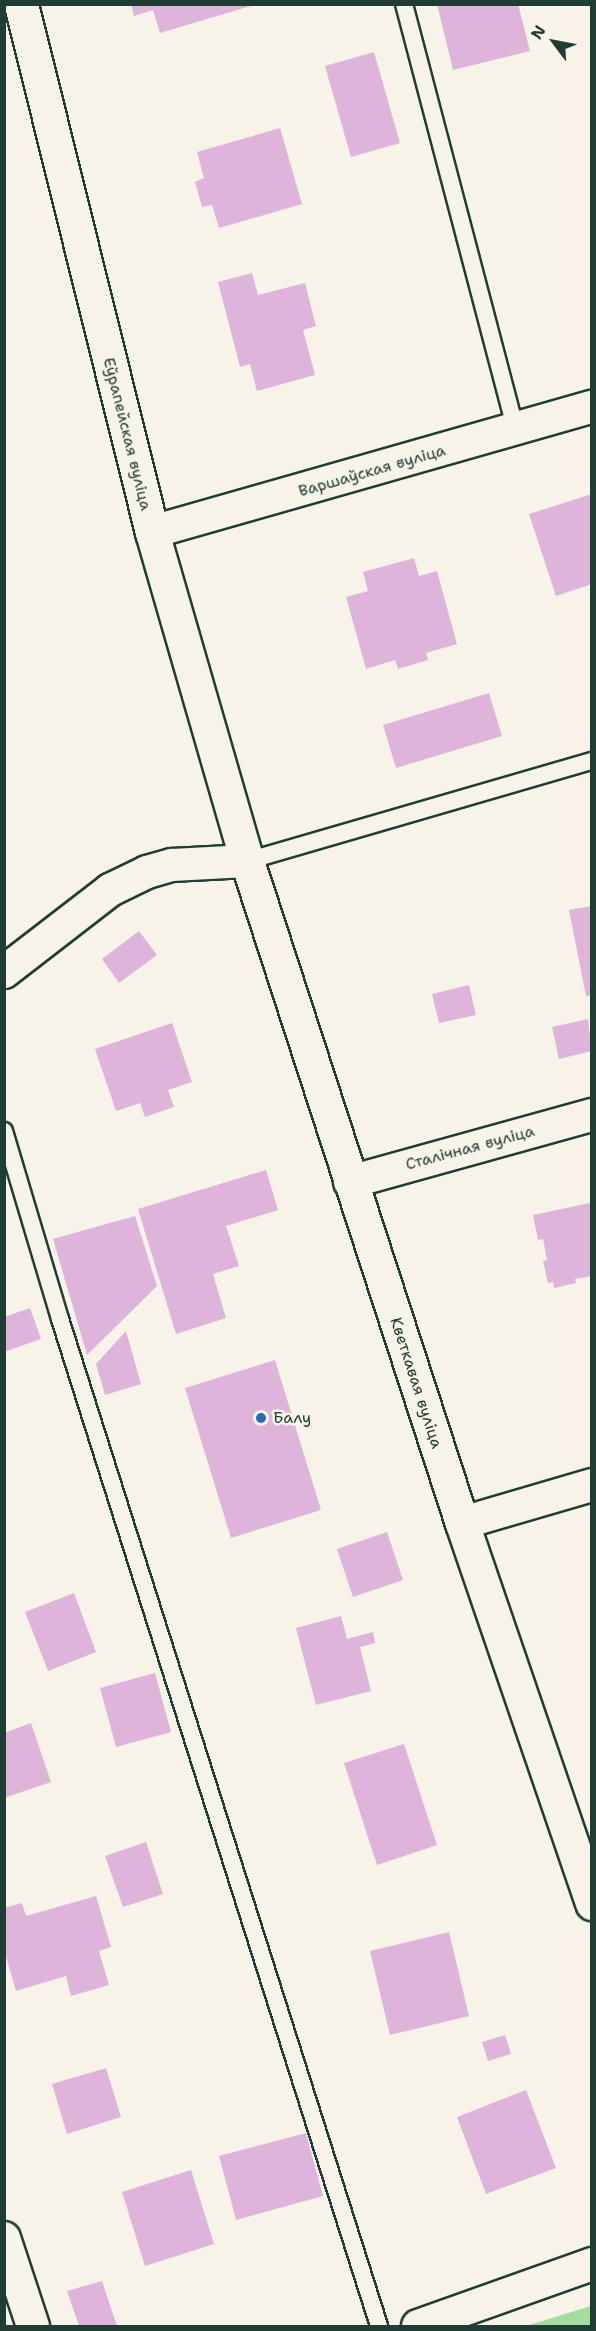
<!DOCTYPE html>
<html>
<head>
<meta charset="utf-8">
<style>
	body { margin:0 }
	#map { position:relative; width:596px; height:2331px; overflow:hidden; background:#f7f3e8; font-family:"Shantell Sans",sans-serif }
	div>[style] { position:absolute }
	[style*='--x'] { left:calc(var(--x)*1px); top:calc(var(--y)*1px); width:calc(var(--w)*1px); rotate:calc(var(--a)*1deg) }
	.green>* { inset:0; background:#a5dda1 }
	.building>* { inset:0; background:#deb4da }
	.roads { filter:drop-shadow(2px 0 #1f3d34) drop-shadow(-2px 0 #1f3d34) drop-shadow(0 2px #1f3d34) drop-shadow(0 -2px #1f3d34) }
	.service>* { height:16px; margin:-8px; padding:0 8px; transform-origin:8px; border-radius:8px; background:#f7f3e8 }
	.minor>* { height:32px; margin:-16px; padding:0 16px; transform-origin:16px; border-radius:16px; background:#f7f3e8 }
	.tertiary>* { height:33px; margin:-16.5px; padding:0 16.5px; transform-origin:16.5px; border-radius:16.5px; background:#f7f3e8 }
	.dots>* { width:16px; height:16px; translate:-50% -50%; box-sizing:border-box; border:3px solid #f7f3e8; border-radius:50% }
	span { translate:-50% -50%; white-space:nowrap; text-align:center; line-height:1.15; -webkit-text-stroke:5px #f7f3e8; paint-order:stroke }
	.street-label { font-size:16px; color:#1f3d34 }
	.poi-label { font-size:16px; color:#1f3d34 }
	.left { translate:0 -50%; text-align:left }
	.frame { position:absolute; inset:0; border:6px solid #1f3d34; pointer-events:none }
	.north { position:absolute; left:524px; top:12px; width:60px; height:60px; -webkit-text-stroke:4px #f7f3e8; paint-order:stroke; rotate:302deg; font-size:16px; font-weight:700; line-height:24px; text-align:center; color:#1f3d34 }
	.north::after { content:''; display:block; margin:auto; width:21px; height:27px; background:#1f3d34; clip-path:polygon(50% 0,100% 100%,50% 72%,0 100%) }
</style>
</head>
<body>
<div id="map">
	<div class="green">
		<div style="clip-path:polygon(591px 2306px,591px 2326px,526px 2326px)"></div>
	</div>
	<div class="building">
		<div style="clip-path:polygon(131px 4px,254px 4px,254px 5px,160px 33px,153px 10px,134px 16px)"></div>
		<div style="clip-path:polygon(437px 4px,518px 4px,530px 51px,453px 70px)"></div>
		<div style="clip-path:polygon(374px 52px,400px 143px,351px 157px,325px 66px)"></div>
		<div style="clip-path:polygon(280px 128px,302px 204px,219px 228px,212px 205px,202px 207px,195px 182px,204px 178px,197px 152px)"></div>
		<div style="clip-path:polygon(252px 273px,258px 295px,305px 283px,316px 326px,303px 330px,315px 375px,257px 391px,250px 364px,240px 367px,218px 282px)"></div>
		<div style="clip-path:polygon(592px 494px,592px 584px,556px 596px,529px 514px)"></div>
		<div style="clip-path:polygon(414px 558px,419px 576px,437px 571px,457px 644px,426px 653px,428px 660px,398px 669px,395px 660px,366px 669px,346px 597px,368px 591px,363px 572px)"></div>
		<div style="clip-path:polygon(489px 693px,502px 736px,396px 768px,383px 725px)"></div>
		<div style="clip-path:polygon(592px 906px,592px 995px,586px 996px,569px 910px)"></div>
		<div style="clip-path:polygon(139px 931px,157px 955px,119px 983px,102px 959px)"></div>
		<div style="clip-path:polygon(469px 985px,476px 1015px,439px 1023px,432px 994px)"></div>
		<div style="clip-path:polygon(588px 1019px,592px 1051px,559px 1059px,552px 1027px)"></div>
		<div style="clip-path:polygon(172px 1023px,192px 1082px,168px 1090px,174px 1107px,145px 1117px,140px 1103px,116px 1111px,95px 1049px)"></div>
		<div style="clip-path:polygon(266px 1170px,278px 1210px,226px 1226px,239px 1266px,213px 1274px,226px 1318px,176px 1334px,138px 1209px)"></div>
		<div style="clip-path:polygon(590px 1203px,592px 1276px,575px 1279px,576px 1283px,554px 1288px,553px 1282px,548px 1283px,543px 1261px,547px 1260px,543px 1239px,538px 1240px,533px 1215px)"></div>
		<div style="clip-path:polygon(135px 1216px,157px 1286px,87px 1355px,53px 1239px)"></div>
		<div style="clip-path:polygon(30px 1308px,41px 1339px,4px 1352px,4px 1317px)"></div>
		<div style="clip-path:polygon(126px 1331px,141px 1384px,105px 1395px,96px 1364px)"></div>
		<div style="clip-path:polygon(275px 1360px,321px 1510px,231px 1538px,185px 1388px)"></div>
		<div style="clip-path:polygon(387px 1532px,403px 1580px,353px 1597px,337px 1549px)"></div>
		<div style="clip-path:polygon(74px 1593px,96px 1652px,48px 1671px,25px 1612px)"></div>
		<div style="clip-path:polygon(341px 1616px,347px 1639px,373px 1632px,375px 1643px,360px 1647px,371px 1691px,316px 1705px,296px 1628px)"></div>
		<div style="clip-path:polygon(155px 1673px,171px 1732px,116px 1747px,100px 1688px)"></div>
		<div style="clip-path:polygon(31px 1723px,51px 1782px,4px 1798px,4px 1733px)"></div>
		<div style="clip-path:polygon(404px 1744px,437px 1845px,377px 1865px,344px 1763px)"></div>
		<div style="clip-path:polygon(146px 1842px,163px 1894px,123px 1907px,105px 1856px)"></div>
		<div style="clip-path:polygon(96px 1896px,111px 1947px,99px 1951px,109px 1985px,71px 1996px,66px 1976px,16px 1991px,4px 1950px,4px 1908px,22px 1903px,26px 1916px)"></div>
		<div style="clip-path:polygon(449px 1932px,469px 2016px,390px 2035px,370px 1951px)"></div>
		<div style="clip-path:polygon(505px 2035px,511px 2054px,488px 2061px,482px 2042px)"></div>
		<div style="clip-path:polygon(106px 2068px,121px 2117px,67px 2134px,52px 2084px)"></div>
		<div style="clip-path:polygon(526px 2090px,556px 2168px,486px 2194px,457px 2117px)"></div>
		<div style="clip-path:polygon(306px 2133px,323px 2196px,236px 2220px,219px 2156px)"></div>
		<div style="clip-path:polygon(191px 2170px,214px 2244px,145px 2266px,122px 2192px)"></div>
		<div style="clip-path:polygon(102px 2281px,117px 2326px,79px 2326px,67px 2291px)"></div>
	</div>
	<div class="roads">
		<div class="service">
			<div style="--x:404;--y:4;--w:440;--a:75.3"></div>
			<div style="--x:247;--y:861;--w:359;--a:-16.2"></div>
			<div style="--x:4;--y:1131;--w:196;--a:73.4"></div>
			<div style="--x:60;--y:1319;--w:1056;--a:72.42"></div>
		</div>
		<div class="minor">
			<div style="--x:152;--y:532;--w:457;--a:-15.9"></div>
			<div style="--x:4;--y:972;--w:134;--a:-37.7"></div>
			<div style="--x:110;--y:890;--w:41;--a:-25.9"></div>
			<div style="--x:147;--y:872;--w:26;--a:-16"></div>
			<div style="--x:172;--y:865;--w:75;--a:-3.1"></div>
			<div style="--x:350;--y:1182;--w:251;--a:-15.5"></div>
			<div style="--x:462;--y:1523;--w:135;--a:-16.3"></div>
			<div style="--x:4;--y:2238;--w:93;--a:71.8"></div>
			<div style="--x:418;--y:2326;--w:185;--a:-19.6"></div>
		</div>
		<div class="tertiary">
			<div style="--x:21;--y:4;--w:544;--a:76.07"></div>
			<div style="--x:152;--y:532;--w:342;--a:73.9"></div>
			<div style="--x:247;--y:861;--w:696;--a:72.01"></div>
			<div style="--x:462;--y:1523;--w:402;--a:71.1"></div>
		</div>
	</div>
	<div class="dots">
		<div style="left:261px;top:1418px;background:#1f6fb2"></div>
	</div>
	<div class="street-label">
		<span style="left:127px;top:434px;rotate:76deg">Еўрапейская вуліца</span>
		<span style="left:372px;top:471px;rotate:-16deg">Варшаўская вуліца</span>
		<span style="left:470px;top:1148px;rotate:-15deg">Сталічная вуліца</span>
		<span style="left:416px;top:1383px;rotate:72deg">Кветкавая вуліца</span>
	</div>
	<div class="poi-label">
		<span class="left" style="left:273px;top:1418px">Балу</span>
	</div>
	<div class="frame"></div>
	<div class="north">N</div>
</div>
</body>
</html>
